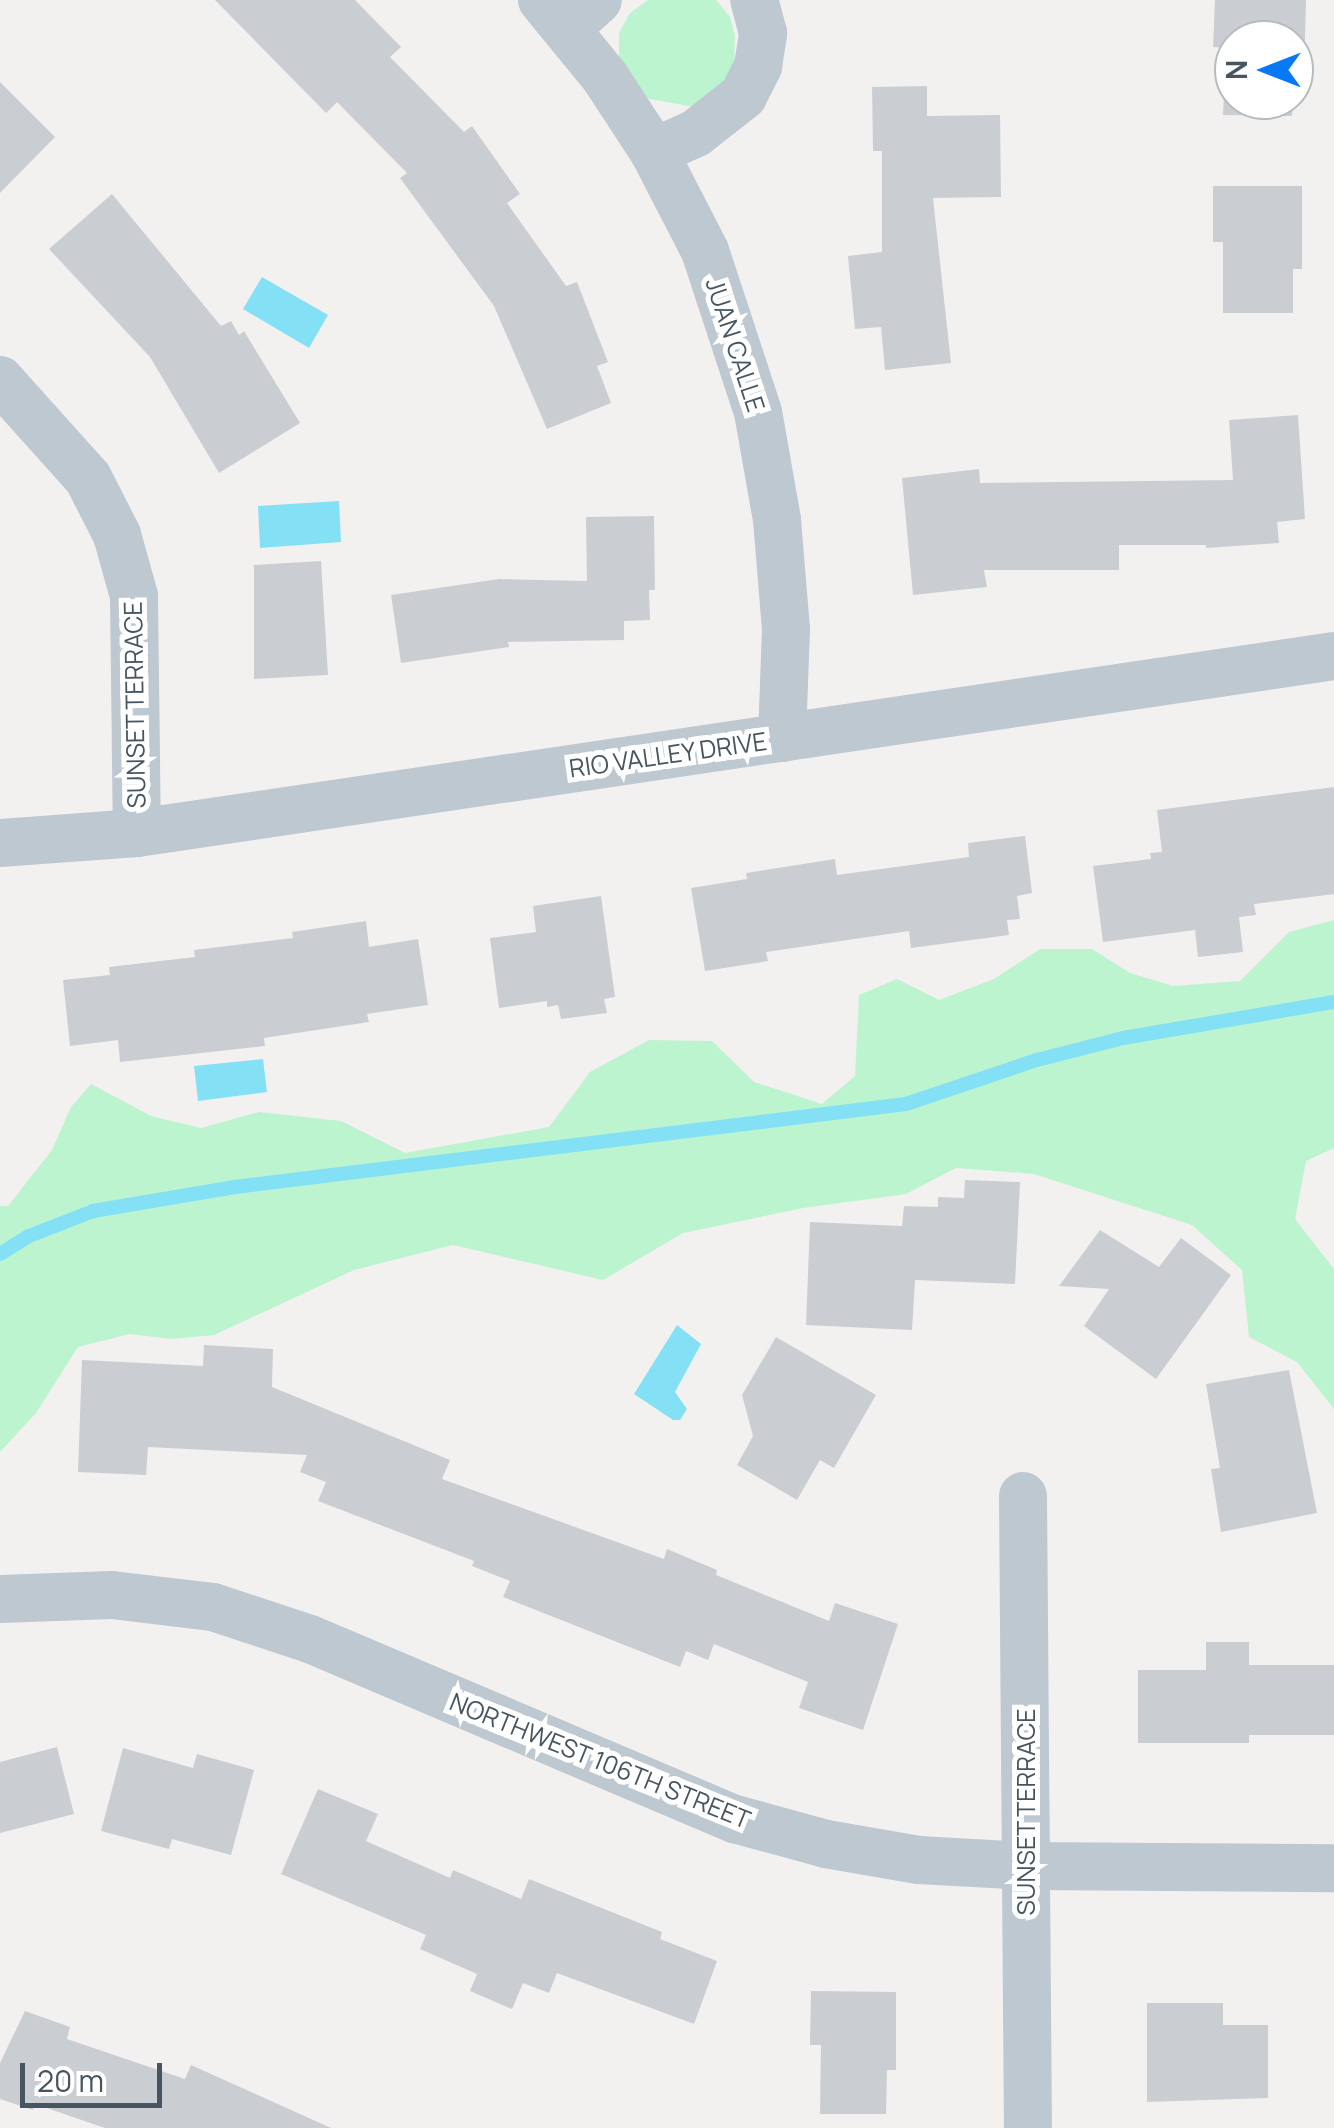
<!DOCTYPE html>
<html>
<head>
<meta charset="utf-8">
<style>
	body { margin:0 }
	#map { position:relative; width:1334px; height:2128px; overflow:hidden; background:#f3f0f0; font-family:Manrope,sans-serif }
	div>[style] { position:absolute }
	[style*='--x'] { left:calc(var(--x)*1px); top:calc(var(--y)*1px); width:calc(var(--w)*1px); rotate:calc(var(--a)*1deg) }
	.green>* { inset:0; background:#bbf4cf }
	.water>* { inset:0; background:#84e1f5 }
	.stream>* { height:14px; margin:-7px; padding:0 7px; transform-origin:7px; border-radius:7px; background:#84e1f5 }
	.building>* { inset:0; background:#caced3 }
	.street>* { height:48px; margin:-24px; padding:0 24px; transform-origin:24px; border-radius:24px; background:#bdc8d1 }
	span { translate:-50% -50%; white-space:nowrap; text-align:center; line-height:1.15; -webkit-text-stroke:10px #fff; paint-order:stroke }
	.street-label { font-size:25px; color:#465560 }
	.north { position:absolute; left:1214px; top:20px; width:100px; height:100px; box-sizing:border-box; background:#fff; border:2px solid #b5bbbf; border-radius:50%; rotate:270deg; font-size:28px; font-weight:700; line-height:40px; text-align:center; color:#465560 }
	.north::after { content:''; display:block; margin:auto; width:35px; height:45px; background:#0878f5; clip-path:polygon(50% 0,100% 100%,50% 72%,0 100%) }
	.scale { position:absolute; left:20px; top:2063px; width:142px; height:45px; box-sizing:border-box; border:5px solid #465560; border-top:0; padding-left:12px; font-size:30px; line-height:35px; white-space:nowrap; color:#465560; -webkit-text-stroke:8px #fff; paint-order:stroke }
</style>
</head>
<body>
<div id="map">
	<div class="green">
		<div style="clip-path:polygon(648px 0,716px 0,730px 17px,735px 37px,734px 69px,701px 108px,649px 99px,639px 92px,619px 61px,619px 33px,630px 13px)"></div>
		<div style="clip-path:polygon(1334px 920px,1334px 1148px,1306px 1161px,1295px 1219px,1334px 1269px,1334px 1409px,1297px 1362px,1249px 1337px,1242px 1270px,1192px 1225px,1034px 1174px,956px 1168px,906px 1194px,803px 1208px,683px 1233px,603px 1280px,453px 1245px,354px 1270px,214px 1335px,171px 1339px,130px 1334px,78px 1347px,36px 1413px,0 1452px,0 1206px,8px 1206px,52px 1150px,71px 1107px,91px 1084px,151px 1116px,201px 1128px,259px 1112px,341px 1121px,405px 1153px,549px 1127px,590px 1072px,649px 1040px,712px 1041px,754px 1082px,822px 1104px,855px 1076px,859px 995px,897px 979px,939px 1000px,994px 979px,1040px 949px,1092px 949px,1130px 973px,1173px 986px,1240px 981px,1289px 932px)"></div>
	</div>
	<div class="water">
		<div style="clip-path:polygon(262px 277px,328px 315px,309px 348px,243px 309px)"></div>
		<div style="clip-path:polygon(339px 501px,341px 542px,260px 548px,258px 506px)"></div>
		<div style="clip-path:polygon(263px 1059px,267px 1092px,198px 1101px,194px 1066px)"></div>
		<div style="clip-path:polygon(677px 1325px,701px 1344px,675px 1392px,687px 1409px,680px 1420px,673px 1420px,634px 1394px)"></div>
	</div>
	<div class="stream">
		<div style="--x:0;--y:1254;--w:34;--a:-32"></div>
		<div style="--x:29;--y:1236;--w:69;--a:-21.3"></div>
		<div style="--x:93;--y:1211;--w:144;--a:-9.6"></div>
		<div style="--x:235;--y:1187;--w:676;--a:-7.05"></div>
		<div style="--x:906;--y:1104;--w:138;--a:-18.6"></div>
		<div style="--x:1037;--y:1060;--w:89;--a:-14.3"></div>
		<div style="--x:1123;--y:1038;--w:214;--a:-9.7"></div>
	</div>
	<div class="building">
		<div style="clip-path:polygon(215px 0,355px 0,401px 47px,390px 57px,464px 132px,472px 126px,520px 194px,507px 203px,566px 286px,577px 282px,608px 362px,597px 366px,611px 403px,547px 429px,494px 306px,400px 178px,407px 173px,337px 102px,326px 113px)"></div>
		<div style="clip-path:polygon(1215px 0,1306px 0,1304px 74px,1294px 73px,1294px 40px,1234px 40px,1234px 100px,1293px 100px,1292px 116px,1223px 115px,1226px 48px,1213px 47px)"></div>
		<div style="clip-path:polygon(0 82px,55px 137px,0 193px)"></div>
		<div style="clip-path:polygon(927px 86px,927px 116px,1000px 115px,1001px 197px,933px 198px,951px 363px,885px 370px,881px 327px,855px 329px,848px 256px,882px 252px,882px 151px,873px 151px,872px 87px)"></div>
		<div style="clip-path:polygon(1213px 186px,1302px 186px,1302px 269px,1293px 269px,1293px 313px,1223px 313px,1223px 242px,1213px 242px)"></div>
		<div style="clip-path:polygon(112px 194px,221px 326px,231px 321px,239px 335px,244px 331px,300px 423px,219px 473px,150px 357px,49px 249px)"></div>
		<div style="clip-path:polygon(1298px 415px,1305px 519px,1277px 522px,1279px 543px,1206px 548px,1206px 545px,1119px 545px,1119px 570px,984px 570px,987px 587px,913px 595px,902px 478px,979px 469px,980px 483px,1233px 480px,1229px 420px)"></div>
		<div style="clip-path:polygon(654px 516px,655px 590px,649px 590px,650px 620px,624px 621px,624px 640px,508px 642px,509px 647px,401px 663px,391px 595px,499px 579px,587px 581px,586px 517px)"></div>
		<div style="clip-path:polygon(321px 561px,328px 675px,254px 679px,254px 565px)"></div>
		<div style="clip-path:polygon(1334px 787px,1334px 894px,1254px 904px,1256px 915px,1239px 917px,1243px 952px,1198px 957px,1195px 930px,1103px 942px,1093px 866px,1151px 859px,1150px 853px,1162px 852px,1157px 810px)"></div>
		<div style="clip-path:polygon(1025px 836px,1032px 893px,1017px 896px,1020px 919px,1007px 920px,1009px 935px,911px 948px,909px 931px,766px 952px,768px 961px,705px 971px,691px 888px,747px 879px,746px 873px,835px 859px,837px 875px,969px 857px,968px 843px)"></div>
		<div style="clip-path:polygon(601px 896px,615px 997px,604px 999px,607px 1013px,561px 1019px,558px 1005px,547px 1007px,547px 1001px,499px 1008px,490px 938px,536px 932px,533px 906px)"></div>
		<div style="clip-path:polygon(366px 921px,369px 947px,418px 939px,428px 1005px,367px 1014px,369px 1022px,264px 1038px,265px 1046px,120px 1062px,118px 1040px,70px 1046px,63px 980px,110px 975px,109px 967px,195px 957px,194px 950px,293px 938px,292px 932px)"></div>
		<div style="clip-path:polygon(965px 1180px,1020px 1182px,1015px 1284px,915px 1280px,912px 1330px,806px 1325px,810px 1222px,902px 1226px,904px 1206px,938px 1207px,938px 1197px,964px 1198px)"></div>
		<div style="clip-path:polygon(1100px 1230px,1159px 1267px,1181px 1238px,1231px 1275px,1156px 1379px,1084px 1326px,1109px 1289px,1059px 1286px)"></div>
		<div style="clip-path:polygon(776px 1337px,876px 1395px,834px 1468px,820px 1460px,797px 1500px,737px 1465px,753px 1436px,742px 1395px)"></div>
		<div style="clip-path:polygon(204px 1345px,273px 1349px,272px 1387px,450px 1460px,442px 1479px,664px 1559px,667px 1549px,717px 1570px,716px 1575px,829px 1621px,835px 1603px,898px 1624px,863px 1730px,799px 1708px,808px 1682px,714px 1644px,708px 1660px,686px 1651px,680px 1667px,503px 1597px,510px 1581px,472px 1566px,474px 1561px,318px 1501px,326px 1482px,300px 1472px,307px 1455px,148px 1447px,146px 1475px,78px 1472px,82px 1360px,203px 1366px)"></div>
		<div style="clip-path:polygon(1289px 1370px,1317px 1513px,1221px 1532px,1211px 1469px,1220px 1468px,1206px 1384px)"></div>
		<div style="clip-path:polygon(1206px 1642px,1249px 1642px,1249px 1665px,1334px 1665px,1334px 1735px,1249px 1735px,1249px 1743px,1138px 1743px,1138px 1670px,1206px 1670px)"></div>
		<div style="clip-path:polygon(57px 1747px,74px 1814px,0 1833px,0 1762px)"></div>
		<div style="clip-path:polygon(123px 1748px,193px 1768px,197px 1754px,254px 1770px,231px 1855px,172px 1839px,169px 1849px,101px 1831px)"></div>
		<div style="clip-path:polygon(318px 1789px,378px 1814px,366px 1841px,450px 1878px,453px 1870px,521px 1899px,529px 1879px,662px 1932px,660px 1939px,717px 1961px,694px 2024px,557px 1973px,549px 1993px,523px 1983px,512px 2009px,470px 1991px,477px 1974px,420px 1949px,426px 1935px,281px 1874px)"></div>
		<div style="clip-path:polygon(811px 1991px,896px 1992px,896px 2070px,887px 2070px,886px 2114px,820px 2114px,821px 2045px,810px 2045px)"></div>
		<div style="clip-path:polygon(1147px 2003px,1223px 2003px,1223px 2025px,1268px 2025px,1268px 2098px,1147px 2102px)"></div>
		<div style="clip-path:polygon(25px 2011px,70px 2027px,67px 2039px,185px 2079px,191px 2065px,331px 2128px,105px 2128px,35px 2104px,33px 2110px,0 2099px,0 2063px)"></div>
	</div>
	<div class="street">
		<div style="--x:542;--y:0;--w:99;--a:50.7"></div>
		<div style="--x:605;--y:77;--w:90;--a:56.8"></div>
		<div style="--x:654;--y:152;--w:111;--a:62.7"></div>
		<div style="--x:705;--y:251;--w:169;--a:71.8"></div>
		<div style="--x:758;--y:412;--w:110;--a:80"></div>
		<div style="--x:777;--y:520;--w:109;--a:85.3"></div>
		<div style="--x:786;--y:629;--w:109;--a:92.1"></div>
		<div style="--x:566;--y:29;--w:43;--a:-42.2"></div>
		<div style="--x:654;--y:152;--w:46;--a:-24.3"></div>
		<div style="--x:696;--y:133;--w:60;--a:-38.2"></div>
		<div style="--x:743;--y:96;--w:34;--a:-63"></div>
		<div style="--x:758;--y:66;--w:33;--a:-81"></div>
		<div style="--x:763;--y:33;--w:34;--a:-105"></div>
		<div style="--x:0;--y:380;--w:132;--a:48.1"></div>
		<div style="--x:88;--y:478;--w:64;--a:63"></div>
		<div style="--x:117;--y:535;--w:63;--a:74.4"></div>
		<div style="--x:134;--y:596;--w:237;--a:89.3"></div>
		<div style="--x:0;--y:843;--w:137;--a:-4.2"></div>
		<div style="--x:137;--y:833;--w:1210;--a:-8.41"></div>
		<div style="--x:1023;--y:1496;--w:632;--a:89.55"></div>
		<div style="--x:0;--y:1599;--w:112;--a:-2"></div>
		<div style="--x:112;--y:1595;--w:102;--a:6.8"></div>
		<div style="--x:213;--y:1607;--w:102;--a:18.3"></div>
		<div style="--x:310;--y:1639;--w:462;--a:23"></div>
		<div style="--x:735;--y:1819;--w:94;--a:15.4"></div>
		<div style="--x:826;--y:1844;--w:94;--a:9.8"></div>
		<div style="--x:919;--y:1860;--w:108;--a:3.2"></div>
		<div style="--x:1027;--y:1866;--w:307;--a:0.4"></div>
	</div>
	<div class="street-label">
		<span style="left:735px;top:345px;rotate:72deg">JUAN CALLE</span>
		<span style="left:135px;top:705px;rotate:-91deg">SUNSET TERRACE</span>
		<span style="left:668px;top:755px;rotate:-8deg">RIO VALLEY DRIVE</span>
		<span style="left:600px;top:1761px;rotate:22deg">NORTHWEST 106TH STREET</span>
		<span style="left:1026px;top:1812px;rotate:-90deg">SUNSET TERRACE</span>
	</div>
	<div class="north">N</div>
	<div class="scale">20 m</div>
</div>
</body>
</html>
